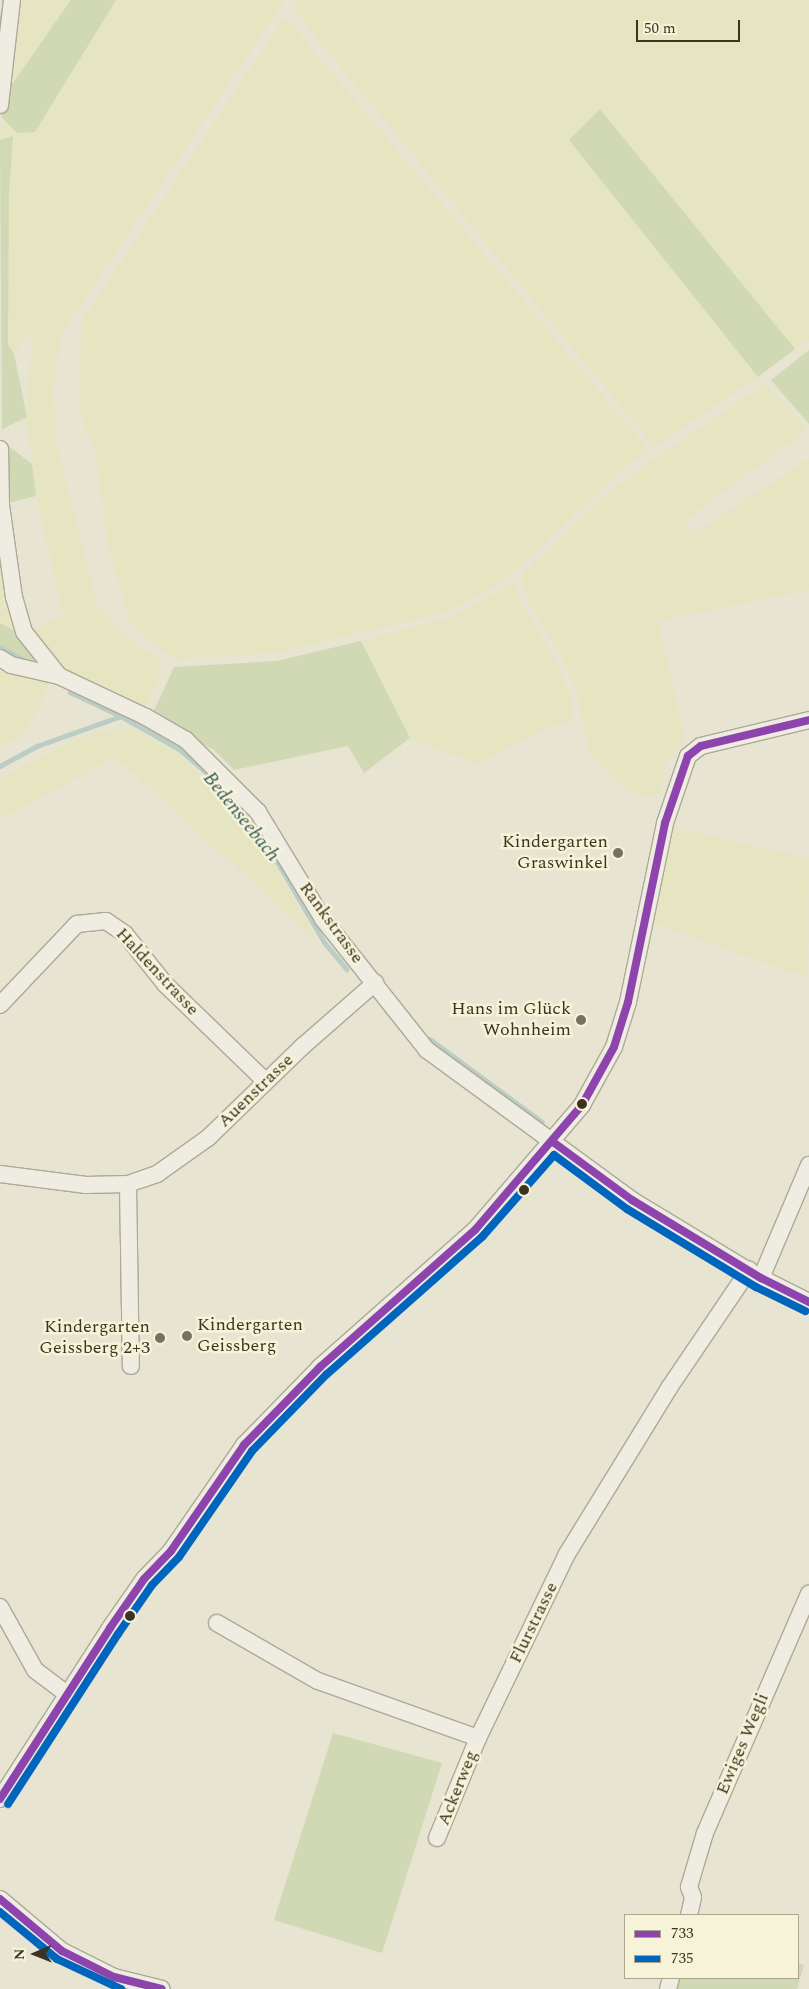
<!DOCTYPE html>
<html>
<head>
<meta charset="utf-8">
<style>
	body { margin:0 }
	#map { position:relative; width:809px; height:1989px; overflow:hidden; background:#e7e4d1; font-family:Spectral,serif }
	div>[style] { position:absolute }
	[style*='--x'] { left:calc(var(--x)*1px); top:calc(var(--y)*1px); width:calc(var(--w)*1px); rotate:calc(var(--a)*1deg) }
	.farmland>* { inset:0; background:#e5e5c2 }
	.green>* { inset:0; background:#d1d8b4 }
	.stream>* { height:4.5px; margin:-2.25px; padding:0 2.25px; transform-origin:2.25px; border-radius:2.25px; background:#bccdc5 }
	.roads { filter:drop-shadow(1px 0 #ada999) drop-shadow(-1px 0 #ada999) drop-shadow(0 1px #ada999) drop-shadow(0 -1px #ada999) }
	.minor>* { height:16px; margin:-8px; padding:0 8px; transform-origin:8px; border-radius:8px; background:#efede2 }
	.bus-1>* { height:8px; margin:-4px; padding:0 4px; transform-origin:4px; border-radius:4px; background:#8e44ad }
	.bus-2>* { height:8px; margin:-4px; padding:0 4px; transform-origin:4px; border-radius:4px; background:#0065bd }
	.dots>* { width:14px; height:14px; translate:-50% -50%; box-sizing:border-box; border:2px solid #f6f3d8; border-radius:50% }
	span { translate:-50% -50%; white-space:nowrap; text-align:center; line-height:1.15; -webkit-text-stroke:5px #f6f3d8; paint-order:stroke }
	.poi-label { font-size:18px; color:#3c3321 }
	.right { translate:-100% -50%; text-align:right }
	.left { translate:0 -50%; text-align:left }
	.street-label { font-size:18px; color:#3c3321 }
	.water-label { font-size:19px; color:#30565c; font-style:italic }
	.legend { position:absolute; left:624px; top:1914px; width:175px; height:65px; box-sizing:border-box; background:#f6f3d8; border:1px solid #aca68f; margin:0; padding:6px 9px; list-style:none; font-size:15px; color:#3c3321 }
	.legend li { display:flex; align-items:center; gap:10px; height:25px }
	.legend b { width:25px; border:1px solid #aca68f }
	.north { position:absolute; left:10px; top:1929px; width:50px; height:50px; -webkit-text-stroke:4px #f6f3d8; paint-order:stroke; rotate:269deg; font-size:14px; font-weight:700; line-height:20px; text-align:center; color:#3c3321 }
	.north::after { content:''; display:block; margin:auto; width:18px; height:22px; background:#3c3321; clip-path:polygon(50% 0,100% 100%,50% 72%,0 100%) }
	.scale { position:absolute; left:636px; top:20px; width:104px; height:22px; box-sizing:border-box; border:2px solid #3c3321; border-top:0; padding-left:6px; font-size:15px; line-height:18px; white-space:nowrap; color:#3c3321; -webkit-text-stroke:4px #f6f3d8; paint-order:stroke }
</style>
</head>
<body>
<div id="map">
	<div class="farmland">
		<div style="clip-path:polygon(16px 0,71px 0,6px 93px)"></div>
		<div style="clip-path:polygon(116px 0,285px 0,60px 336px,53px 395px,57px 446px,97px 604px,116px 628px,158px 659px,162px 671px,145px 707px,69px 672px,29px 631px,64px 616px,36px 496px,27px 417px,32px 328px,14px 354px,8px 345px,9px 192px,13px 137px,0 139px,2px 117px,17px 133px,35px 132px)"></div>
		<div style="clip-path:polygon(296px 0,809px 0,809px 339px,795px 349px,599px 109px,570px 140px,758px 377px,654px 447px,293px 9px)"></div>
		<div style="clip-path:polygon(285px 17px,648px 449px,584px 505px,514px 572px,493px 587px,447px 612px,276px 653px,174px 659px,131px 626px,108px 547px,95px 451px,80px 412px,81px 322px)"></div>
		<div style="clip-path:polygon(765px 384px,807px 430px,685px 520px,693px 535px,809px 458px,809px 590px,658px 621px,685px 741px,667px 761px,659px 798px,631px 792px,590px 755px,576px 690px,560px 654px,528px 601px,521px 576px,588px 511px,630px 476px)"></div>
		<div style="clip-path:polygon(0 536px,17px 632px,0 623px)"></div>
		<div style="clip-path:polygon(514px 583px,521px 603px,553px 655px,570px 694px,574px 720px,548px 727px,476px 764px,410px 738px,362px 641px,455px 616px)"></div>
		<div style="clip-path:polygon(0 664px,50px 682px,34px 717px,18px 737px,0 746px)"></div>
		<div style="clip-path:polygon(133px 728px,177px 753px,244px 820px,276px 867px,317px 941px,116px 757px,0 819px,0 778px,64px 745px,103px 731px)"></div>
		<div style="clip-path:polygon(674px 828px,809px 858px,808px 978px,653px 923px)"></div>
	</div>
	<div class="green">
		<div style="clip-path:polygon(71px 0,116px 0,35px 132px,17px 133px,2px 117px,6px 93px)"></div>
		<div style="clip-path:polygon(600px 109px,795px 349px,758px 377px,569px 140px)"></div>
		<div style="clip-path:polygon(13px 136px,9px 192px,8px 345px,14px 354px,27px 417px,2px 429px,0 140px)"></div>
		<div style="clip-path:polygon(809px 350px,809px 424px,771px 380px)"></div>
		<div style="clip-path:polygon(3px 442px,32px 464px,36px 496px,4px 504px)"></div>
		<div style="clip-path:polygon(0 623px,17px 632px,41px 667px,0 652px)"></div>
		<div style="clip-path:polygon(361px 641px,410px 738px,364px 773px,348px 746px,234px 770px,214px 750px,152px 715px,174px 667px,277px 661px)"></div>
		<div style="clip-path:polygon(333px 1733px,442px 1763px,382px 1953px,274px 1920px)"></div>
		<div style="clip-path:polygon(798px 1963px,804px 1965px,797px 1989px,676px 1989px,679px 1978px,798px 1978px)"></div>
	</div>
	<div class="stream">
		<div style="--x:0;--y:19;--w:9;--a:-63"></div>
		<div style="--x:0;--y:647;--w:29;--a:29"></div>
		<div style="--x:70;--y:692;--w:56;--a:25.2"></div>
		<div style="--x:121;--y:716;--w:67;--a:29.6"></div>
		<div style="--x:179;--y:749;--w:33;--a:40"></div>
		<div style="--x:204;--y:770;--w:68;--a:48.6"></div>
		<div style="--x:249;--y:821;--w:55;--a:55.4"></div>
		<div style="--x:280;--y:866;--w:89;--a:59.7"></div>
		<div style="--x:325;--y:943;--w:34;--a:50"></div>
		<div style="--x:0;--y:766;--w:42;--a:-28.4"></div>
		<div style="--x:37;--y:746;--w:89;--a:-19.7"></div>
		<div style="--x:430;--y:1039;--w:139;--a:36.5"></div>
	</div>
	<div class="roads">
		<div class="minor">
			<div style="--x:0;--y:105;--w:106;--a:-83.5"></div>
			<div style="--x:0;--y:449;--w:56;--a:89"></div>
			<div style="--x:1;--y:505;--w:93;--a:82"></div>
			<div style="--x:14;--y:597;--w:36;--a:74"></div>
			<div style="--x:24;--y:632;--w:56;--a:51.5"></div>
			<div style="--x:59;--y:676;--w:96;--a:25.2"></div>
			<div style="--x:146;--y:717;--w:46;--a:29.9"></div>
			<div style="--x:186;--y:740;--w:102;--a:45"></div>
			<div style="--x:258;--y:812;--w:125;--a:58.7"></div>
			<div style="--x:323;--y:919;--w:167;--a:51.6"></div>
			<div style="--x:427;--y:1050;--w:254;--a:36.2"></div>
			<div style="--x:632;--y:1200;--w:151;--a:31.2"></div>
			<div style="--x:761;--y:1278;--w:54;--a:26.6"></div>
			<div style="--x:0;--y:658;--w:13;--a:32"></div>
			<div style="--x:11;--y:665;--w:49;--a:12.9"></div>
			<div style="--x:0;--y:1005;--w:112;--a:-46.5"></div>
			<div style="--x:77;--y:924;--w:29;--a:-6"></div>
			<div style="--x:106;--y:921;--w:23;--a:34"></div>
			<div style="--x:125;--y:934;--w:65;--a:51.2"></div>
			<div style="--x:166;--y:985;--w:138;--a:44.1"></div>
			<div style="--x:0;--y:1174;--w:87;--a:7.3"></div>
			<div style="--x:86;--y:1185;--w:42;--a:-1.4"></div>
			<div style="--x:128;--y:1184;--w:31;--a:-19"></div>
			<div style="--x:157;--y:1174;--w:64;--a:-35.4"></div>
			<div style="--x:209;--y:1137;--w:131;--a:-44.1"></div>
			<div style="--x:303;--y:1046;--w:96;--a:-41.2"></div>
			<div style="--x:128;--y:1184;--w:182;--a:89.1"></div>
			<div style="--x:761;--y:1278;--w:123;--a:-67"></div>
			<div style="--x:0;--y:1607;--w:72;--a:60.9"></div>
			<div style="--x:35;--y:1670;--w:40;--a:37"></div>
			<div style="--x:217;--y:1623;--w:116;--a:29.9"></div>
			<div style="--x:318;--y:1681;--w:170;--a:19.6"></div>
			<div style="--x:0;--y:1799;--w:203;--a:-57.2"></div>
			<div style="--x:110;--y:1628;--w:60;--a:-55.2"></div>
			<div style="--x:144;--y:1579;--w:39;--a:-46"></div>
			<div style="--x:171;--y:1551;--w:129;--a:-55.4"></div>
			<div style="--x:244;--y:1445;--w:109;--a:-45.7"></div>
			<div style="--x:320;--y:1367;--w:207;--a:-41.5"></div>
			<div style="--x:475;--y:1230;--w:165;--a:-49.4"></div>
			<div style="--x:582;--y:1105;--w:66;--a:-61.1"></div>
			<div style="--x:614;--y:1047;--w:47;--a:-72.7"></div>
			<div style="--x:628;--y:1002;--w:183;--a:-78.3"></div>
			<div style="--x:665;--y:823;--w:71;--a:-71.1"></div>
			<div style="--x:688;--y:756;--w:16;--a:-38"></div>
			<div style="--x:701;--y:746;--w:111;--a:-13.5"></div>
			<div style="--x:437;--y:1838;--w:108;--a:-67.7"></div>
			<div style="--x:478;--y:1738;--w:204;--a:-64.2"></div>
			<div style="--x:567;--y:1554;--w:195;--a:-58.4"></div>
			<div style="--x:669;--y:1388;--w:143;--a:-55.9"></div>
			<div style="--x:0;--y:1899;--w:81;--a:40"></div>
			<div style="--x:62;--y:1951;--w:58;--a:26.6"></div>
			<div style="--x:114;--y:1977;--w:49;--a:14"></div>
			<div style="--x:689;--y:1915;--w:18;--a:-77"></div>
			<div style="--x:693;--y:1897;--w:11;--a:-112"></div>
			<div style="--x:689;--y:1887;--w:56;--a:-73.5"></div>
			<div style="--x:705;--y:1833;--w:261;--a:-66.5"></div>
			<div style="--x:668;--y:1989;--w:11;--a:-75"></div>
		</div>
	</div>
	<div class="bus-1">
		<div style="--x:553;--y:1142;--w:98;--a:36.3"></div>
		<div style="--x:632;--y:1200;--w:151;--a:31.2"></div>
		<div style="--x:761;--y:1278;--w:54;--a:26.6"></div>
		<div style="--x:0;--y:1799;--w:203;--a:-57.2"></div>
		<div style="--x:110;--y:1628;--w:60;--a:-55.2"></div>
		<div style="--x:144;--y:1579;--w:39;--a:-46"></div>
		<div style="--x:171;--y:1551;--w:129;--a:-55.4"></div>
		<div style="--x:244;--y:1445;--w:109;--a:-45.7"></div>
		<div style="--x:320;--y:1367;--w:207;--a:-41.5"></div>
		<div style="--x:475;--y:1230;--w:165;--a:-49.4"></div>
		<div style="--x:582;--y:1105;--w:66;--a:-61.1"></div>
		<div style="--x:614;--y:1047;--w:47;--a:-72.7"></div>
		<div style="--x:628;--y:1002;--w:183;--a:-78.3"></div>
		<div style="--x:665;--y:823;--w:71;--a:-71.1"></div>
		<div style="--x:688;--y:756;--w:16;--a:-38"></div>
		<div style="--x:701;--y:746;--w:111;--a:-13.5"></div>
		<div style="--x:0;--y:1899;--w:81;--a:40"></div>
		<div style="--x:62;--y:1951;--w:58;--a:26.6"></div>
		<div style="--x:114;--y:1977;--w:49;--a:14"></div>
	</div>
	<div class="bus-2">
		<div style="--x:8;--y:1804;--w:202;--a:-57.1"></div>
		<div style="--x:118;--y:1634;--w:60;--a:-55.2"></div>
		<div style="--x:152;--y:1585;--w:39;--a:-46"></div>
		<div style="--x:179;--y:1557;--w:129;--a:-55.4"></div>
		<div style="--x:252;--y:1451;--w:107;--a:-45.8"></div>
		<div style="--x:327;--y:1374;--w:207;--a:-41.5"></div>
		<div style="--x:482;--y:1237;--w:109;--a:-48.7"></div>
		<div style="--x:554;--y:1155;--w:91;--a:36.5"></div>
		<div style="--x:627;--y:1209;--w:151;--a:31.2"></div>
		<div style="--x:756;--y:1287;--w:55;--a:26.1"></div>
		<div style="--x:0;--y:1912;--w:74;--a:39.5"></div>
		<div style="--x:57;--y:1959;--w:71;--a:25.1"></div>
	</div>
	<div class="dots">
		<div style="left:618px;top:853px;background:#78715f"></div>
		<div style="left:581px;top:1020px;background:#78715f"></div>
		<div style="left:582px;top:1104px;background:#3c3321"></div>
		<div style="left:524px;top:1190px;background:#3c3321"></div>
		<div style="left:187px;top:1336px;background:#78715f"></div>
		<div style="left:160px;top:1338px;background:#78715f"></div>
		<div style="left:130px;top:1616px;background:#3c3321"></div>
	</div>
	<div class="poi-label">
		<span class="right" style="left:608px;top:853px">Kindergarten<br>Graswinkel</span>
		<span class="right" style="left:571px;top:1020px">Hans im Glück<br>Wohnheim</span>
		<span class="left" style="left:197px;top:1336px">Kindergarten<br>Geissberg</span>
		<span class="right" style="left:150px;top:1338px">Kindergarten<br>Geissberg 2+3</span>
	</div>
	<div class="street-label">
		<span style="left:331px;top:923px;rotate:54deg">Rankstrasse</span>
		<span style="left:157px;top:972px;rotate:47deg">Haldenstrasse</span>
		<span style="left:256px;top:1091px;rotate:-44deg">Auenstrasse</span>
		<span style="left:534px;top:1623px;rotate:-64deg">Flurstrasse</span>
		<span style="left:743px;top:1744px;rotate:-67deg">Ewiges Wegli</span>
		<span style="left:458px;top:1788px;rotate:-68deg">Ackerweg</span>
	</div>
	<div class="water-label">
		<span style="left:241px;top:817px;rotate:51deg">Bedenseebach</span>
	</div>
	<ul class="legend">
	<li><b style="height:6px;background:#8e44ad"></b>733</li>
	<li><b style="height:6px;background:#0065bd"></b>735</li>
	</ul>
	<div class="north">N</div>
	<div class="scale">50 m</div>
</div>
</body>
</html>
